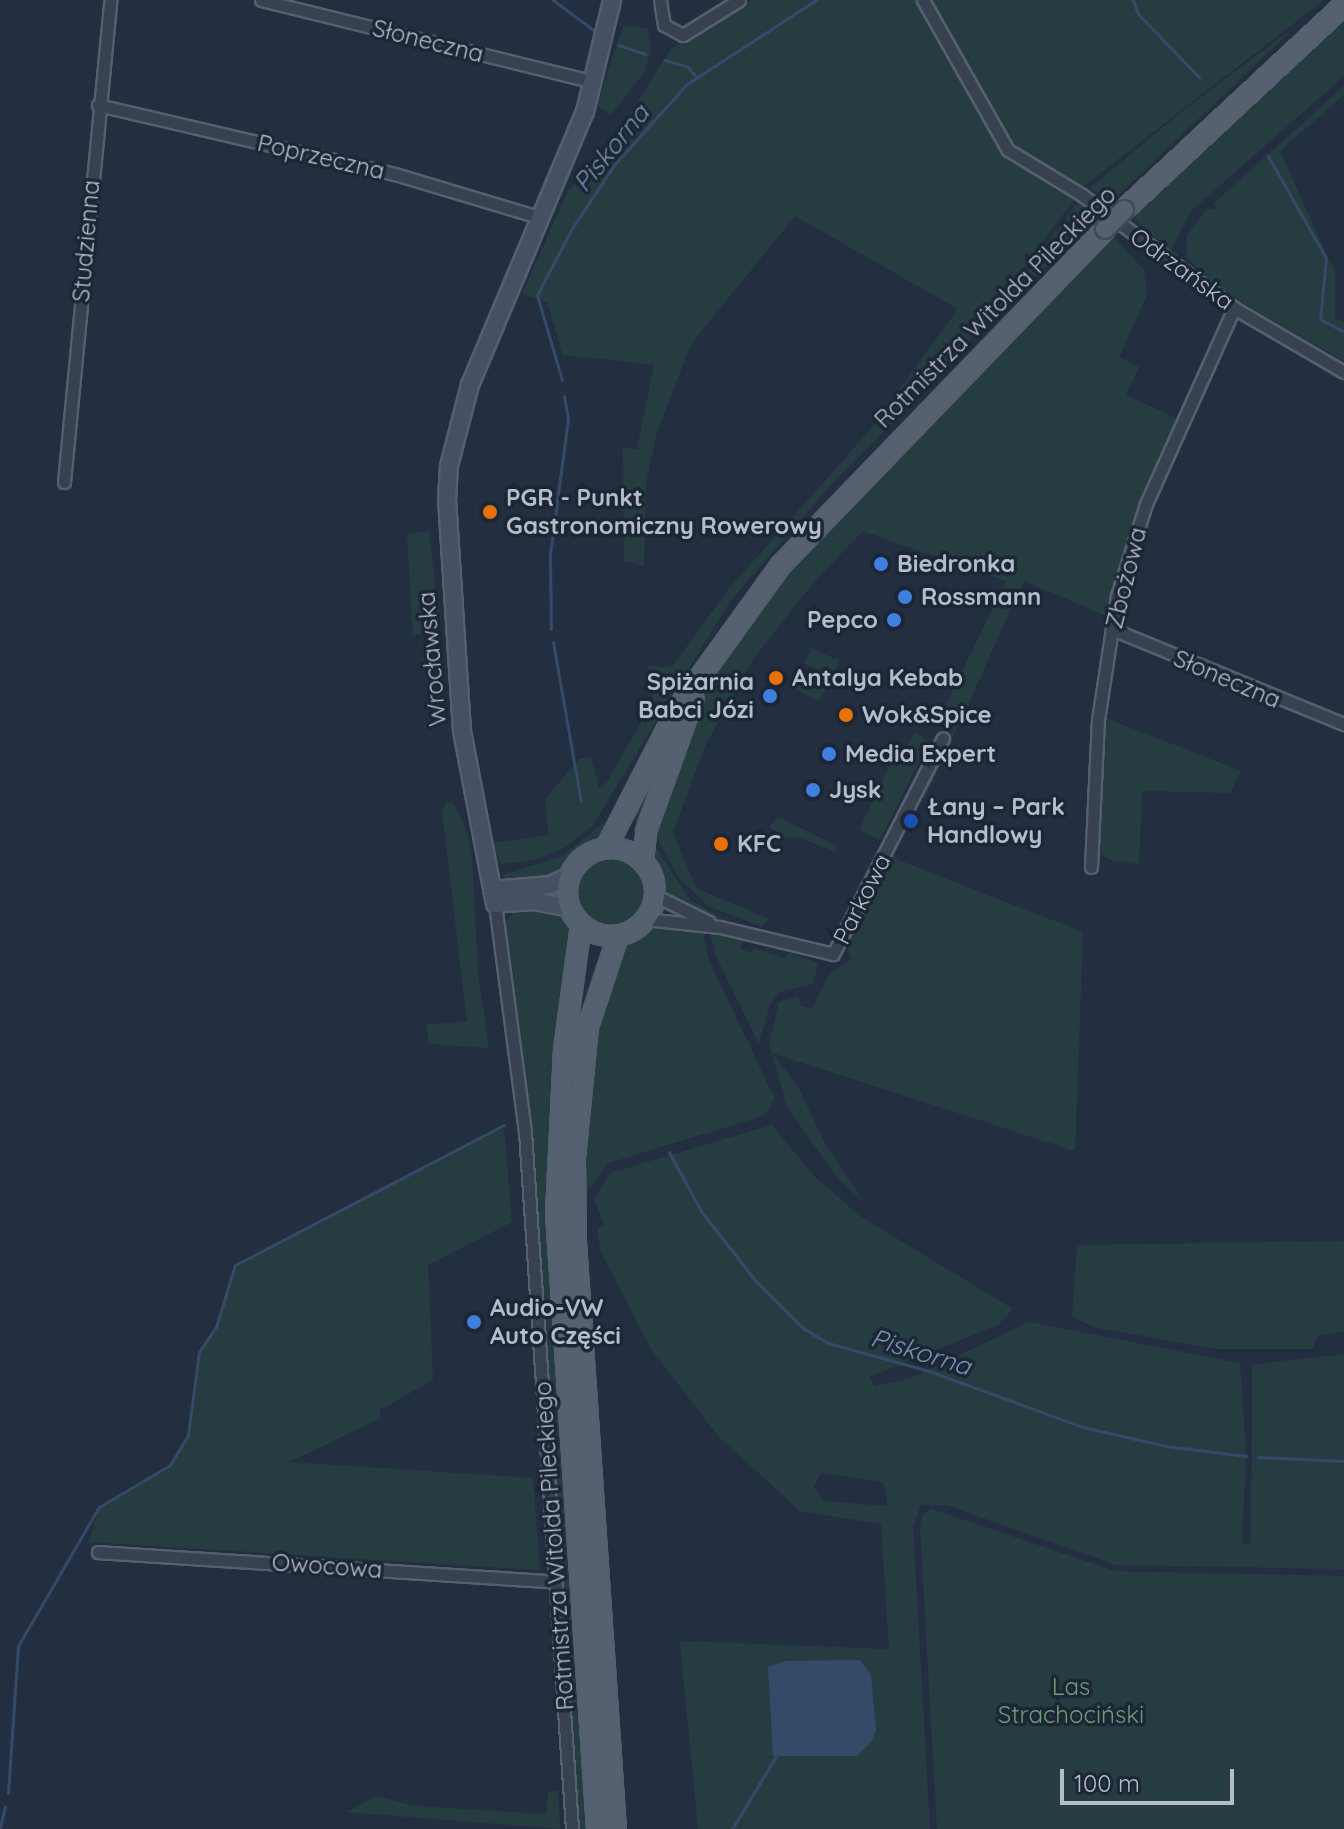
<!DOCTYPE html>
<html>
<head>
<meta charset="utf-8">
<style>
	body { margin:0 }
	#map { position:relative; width:1344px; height:1829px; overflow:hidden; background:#232f40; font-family:Quicksand,sans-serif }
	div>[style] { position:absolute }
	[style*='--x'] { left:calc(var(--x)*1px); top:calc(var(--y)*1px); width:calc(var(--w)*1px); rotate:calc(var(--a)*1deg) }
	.green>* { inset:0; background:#253d41 }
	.round { border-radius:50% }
	.water>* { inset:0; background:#354968 }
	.stream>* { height:3px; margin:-1.5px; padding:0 1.5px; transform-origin:1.5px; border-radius:1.5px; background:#354968 }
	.roads { filter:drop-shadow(2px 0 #555f6e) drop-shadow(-2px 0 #555f6e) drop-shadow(0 2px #555f6e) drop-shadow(0 -2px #555f6e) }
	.minor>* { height:11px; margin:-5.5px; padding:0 5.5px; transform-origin:5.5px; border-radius:5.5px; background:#374150 }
	.secondary>* { height:16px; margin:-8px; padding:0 8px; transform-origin:8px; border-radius:8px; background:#455063 }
	.primary>* { height:18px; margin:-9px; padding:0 9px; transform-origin:9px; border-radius:9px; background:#556070 }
	.primary>.ring { margin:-9px; padding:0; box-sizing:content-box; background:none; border:18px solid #556070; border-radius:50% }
	.bridges { filter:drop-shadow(2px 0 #404a59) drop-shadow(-2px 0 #404a59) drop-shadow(0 2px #404a59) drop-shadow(0 -2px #404a59) }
	.primary-bridge>* { height:18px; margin:-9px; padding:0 9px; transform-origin:9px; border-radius:9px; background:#556070 }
	.dots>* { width:22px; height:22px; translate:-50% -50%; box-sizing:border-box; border:4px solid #1c2635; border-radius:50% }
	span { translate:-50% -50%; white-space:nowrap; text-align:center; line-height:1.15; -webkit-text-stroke:7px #1c2635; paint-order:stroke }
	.street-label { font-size:24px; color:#b3bccb }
	.poi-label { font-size:24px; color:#b3bccb; font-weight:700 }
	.left { translate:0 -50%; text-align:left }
	.right { translate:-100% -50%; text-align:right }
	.park-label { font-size:24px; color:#699d76 }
	.water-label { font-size:26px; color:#7991b4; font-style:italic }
	.scale { position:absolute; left:1060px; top:1769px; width:174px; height:36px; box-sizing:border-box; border:4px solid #b3bccb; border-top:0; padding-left:10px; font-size:24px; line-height:28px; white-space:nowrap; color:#b3bccb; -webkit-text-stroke:6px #1c2635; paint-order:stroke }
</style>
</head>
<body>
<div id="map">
	<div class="green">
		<div style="clip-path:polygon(751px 0,918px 0,998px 147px,1055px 184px,1053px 193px,1059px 187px,1074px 195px,1073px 201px,954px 361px,832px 484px,731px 600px,592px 826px,564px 848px,535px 860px,501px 864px,492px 843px,549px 835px,545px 799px,579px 759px,591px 756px,599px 788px,609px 779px,653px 701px,648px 666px,672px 667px,727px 591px,870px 430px,958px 309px,795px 216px,691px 344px,657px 432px,646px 483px,644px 566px,624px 561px,623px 448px,637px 449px,654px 365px,563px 355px,547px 302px,522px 294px,568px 191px,613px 140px,671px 49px)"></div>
		<div style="clip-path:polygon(927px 0,1324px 0,1081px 188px,1014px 152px)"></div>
		<div style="clip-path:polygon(1338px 0,1119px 206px,1117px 205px,1209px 114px)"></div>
		<div style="clip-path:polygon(1344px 16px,1344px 76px,1192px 210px,1170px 251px,1130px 215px)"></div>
		<div style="clip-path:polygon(623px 26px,647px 28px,651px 47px,645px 71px,611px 115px,597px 105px)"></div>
		<div style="clip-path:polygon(1295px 27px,1111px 202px,1090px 188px,1186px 108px)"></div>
		<div style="clip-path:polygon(1344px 86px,1344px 95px,1280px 151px,1335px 273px,1335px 318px,1344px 322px,1344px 361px,1215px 287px,1187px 257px,1187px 235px,1208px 208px,1216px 210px,1214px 203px)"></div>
		<div style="clip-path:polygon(1078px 202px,1097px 216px,977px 336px,1003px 301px)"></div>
		<div style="clip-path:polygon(1098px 224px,799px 534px,614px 813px,685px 684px,766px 567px)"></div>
		<div style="clip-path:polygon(1111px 234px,1144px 270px,1147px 295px,1119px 357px,1139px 367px,1126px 395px,1178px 419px,1131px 532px,1109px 617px,1024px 581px,925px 798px,920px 796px,957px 721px,947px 716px,936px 725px,1006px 581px,863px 531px,813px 583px,754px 658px,706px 744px,673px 832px,696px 888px,769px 919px,762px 927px,708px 906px,679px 878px,652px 828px,706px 680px,800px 551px)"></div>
		<div style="clip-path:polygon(429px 531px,440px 627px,413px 636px,407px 534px)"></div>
		<div style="clip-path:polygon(812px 648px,839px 661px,831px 677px,804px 663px)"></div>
		<div style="clip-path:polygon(800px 673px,827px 686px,819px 701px,792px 688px)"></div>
		<div style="clip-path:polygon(677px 716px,644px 825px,630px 819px)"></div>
		<div style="clip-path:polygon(1103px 717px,1241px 771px,1230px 793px,1142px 791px,1139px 864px,1110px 860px,1098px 853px,1095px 842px)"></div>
		<div style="clip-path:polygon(914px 733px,929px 741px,880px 840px,859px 830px,895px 754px,902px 757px)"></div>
		<div style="clip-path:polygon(447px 802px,454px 804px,467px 832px,472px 855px,478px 974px,489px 1048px,428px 1044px,427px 1024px,467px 1022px,442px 810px)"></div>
		<div style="clip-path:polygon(778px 817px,836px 845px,836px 852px,797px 837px,772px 838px,776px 831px,769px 827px)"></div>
		<div style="clip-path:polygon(603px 823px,612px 826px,601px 842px,575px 856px,561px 875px,512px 882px,502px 875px,563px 856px)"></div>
		<div style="clip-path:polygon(653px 843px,690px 900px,734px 925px,667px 897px,650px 860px)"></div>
		<div style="clip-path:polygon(893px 851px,896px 859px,1083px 932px,1075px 1151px,772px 1053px,797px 1085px,826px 1145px,865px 1203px,839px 1180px,787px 1107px,769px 1044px,779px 1002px,799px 996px,800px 1005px,812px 1009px,830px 973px,852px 959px,847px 947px)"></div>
		<div class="round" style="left:576px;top:857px;width:70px;height:70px"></div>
		<div style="clip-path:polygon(517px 906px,564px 913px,575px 930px,557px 1052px,548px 1162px,590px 1829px,578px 1829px,526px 1081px,505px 924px)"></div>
		<div style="clip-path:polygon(669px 923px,702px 931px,710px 963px,774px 1097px,771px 1106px,763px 1116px,608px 1163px,582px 1198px,598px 1008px,619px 947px,650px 925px)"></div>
		<div style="clip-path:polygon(710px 932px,743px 941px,741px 949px,752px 953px,754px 948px,783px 958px,790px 953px,818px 963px,813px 984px,780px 992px,770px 1004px,759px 1044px,716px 956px)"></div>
		<div style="clip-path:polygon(evenodd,772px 1125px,815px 1177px,860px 1216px,1013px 1309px,998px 1325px,869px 1377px,875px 1386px,909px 1379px,1029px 1322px,1240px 1363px,1246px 1456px,1242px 1544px,1250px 1545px,1251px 1539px,1252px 1365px,1344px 1354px,1344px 1569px,1116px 1565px,946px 1505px,921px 1505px,913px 1526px,930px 1829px,698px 1829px,680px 1641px,889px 1649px,881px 1524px,800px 1511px,718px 1436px,651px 1349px,601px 1252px,597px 1229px,604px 1225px,594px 1199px,610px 1173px,772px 1125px,821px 1473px,883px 1482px,888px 1506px,823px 1501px,814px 1487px,821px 1473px)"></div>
		<div style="clip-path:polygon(504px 1128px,512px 1222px,428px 1265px,433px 1380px,380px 1410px,380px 1418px,290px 1462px,533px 1478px,540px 1570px,89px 1542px,99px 1507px,170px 1465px,188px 1435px,199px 1352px,216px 1327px,235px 1265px)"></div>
		<div style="clip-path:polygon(1344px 1241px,1344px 1331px,1317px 1336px,1313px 1349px,1215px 1349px,1093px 1327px,1072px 1317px,1077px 1245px)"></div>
		<div style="clip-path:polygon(931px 1509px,1115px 1571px,1344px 1576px,1344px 1829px,937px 1829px,920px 1527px,922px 1516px)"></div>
		<div style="clip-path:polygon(549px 1791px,558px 1791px,560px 1829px,346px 1812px,377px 1796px,414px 1806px,546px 1814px)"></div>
	</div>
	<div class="water">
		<div style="clip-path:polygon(860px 1660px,871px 1674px,876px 1731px,871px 1742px,857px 1756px,773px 1756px,768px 1667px,785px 1661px)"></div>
	</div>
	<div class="stream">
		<div style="--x:553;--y:0;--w:54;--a:36.7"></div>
		<div style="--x:1133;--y:0;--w:15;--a:70"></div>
		<div style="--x:1138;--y:14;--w:88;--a:45.9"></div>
		<div style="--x:618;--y:45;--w:29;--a:18"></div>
		<div style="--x:664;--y:60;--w:25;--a:16"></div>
		<div style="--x:688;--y:67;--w:13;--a:51"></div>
		<div style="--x:1268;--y:156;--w:117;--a:60.4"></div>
		<div style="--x:1326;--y:258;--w:61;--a:95.6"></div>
		<div style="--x:1320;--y:319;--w:27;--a:28"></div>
		<div style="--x:562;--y:380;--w:89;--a:-106.4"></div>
		<div style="--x:537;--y:295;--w:73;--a:-62.4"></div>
		<div style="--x:571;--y:230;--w:78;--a:-56.5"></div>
		<div style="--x:614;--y:165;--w:109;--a:-48"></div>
		<div style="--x:687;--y:84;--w:154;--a:-33.1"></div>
		<div style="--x:551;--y:629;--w:75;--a:-90.8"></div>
		<div style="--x:550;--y:554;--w:136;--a:-82.4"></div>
		<div style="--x:568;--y:419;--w:23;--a:-100"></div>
		<div style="--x:553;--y:642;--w:162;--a:80.1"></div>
		<div style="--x:669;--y:1152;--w:67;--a:61.5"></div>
		<div style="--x:701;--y:1211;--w:88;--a:52"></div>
		<div style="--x:755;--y:1280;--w:68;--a:45"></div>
		<div style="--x:803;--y:1328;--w:29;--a:31"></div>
		<div style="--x:828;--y:1343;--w:105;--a:15.5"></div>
		<div style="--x:929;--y:1371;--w:164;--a:20"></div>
		<div style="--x:1083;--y:1427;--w:85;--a:12.9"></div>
		<div style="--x:1166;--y:1446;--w:81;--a:7.1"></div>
		<div style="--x:1258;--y:1457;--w:86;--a:2.7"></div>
		<div style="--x:8;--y:1793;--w:147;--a:-86.1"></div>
		<div style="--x:18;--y:1646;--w:161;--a:-59.8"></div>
		<div style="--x:99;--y:1507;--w:82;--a:-30.6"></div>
		<div style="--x:170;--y:1465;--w:35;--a:-59"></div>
		<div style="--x:188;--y:1435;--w:84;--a:-82.5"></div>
		<div style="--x:199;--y:1352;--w:30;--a:-56"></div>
		<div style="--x:216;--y:1327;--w:65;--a:-73"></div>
		<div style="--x:235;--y:1265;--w:303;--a:-27.5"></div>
		<div style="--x:0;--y:1827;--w:21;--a:-76"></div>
		<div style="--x:732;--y:1829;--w:85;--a:-58.9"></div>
	</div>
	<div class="roads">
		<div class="minor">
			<div style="--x:261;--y:0;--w:343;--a:13.8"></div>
			<div style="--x:660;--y:0;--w:25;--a:81"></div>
			<div style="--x:664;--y:25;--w:21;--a:28"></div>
			<div style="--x:683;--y:35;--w:66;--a:-32"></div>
			<div style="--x:923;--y:0;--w:172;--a:60.5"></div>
			<div style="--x:1008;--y:150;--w:87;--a:31.3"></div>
			<div style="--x:1082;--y:195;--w:189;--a:36.6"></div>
			<div style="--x:1234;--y:308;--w:127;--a:30.2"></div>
			<div style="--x:98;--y:105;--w:305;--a:13.1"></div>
			<div style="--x:395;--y:174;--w:153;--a:16.7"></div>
			<div style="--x:64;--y:482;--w:484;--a:-84.5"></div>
			<div style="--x:1112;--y:629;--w:251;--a:22.3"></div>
			<div style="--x:1091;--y:867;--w:147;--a:-87.3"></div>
			<div style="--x:1098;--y:720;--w:125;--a:-81.3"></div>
			<div style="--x:1117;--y:596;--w:96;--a:-72.5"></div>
			<div style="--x:1146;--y:504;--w:215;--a:-65.8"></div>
			<div style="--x:654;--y:895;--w:61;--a:26.1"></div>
			<div style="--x:495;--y:904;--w:230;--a:82.5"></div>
			<div style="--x:525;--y:1132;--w:699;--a:86.14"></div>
			<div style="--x:645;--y:919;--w:75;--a:6.1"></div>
			<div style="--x:720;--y:927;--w:116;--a:13.4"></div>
			<div style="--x:833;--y:954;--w:242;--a:-63"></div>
			<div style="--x:98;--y:1552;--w:459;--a:3.7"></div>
		</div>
		<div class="secondary">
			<div style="--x:492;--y:890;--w:58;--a:-4.9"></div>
			<div style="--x:550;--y:885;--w:22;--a:-24"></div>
			<div style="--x:570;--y:908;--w:37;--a:-169"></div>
			<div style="--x:534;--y:901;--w:39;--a:176"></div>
			<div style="--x:495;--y:904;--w:176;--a:-100.8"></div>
			<div style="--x:462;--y:731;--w:229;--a:-93.7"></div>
			<div style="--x:447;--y:502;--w:36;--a:-87"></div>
			<div style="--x:449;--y:466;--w:84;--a:-75.5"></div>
			<div style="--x:470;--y:385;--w:296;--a:-67.2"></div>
			<div style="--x:585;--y:112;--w:115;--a:-76.4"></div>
		</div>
		<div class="primary">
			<div style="--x:1124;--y:210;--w:301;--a:-43"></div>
			<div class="ring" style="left:567px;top:848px;width:70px;height:70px"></div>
			<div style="--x:606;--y:848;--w:156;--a:-62.9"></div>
			<div style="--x:677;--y:709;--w:176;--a:-54.2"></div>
			<div style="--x:780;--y:566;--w:468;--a:-46"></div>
			<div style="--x:643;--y:862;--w:31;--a:-84"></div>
			<div style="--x:646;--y:831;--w:141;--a:-70.2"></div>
			<div style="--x:581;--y:925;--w:125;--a:97.8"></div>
			<div style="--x:564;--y:1049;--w:165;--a:92.8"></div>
			<div style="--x:556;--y:1214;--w:616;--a:86.19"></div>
			<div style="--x:616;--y:1829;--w:588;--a:-93.9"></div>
			<div style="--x:576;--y:1242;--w:84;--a:-90.7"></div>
			<div style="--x:575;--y:1158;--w:132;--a:-84.3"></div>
			<div style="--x:588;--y:1027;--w:96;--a:-71.8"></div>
		</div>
	</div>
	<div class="bridges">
		<div class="primary-bridge">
			<div style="--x:1105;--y:229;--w:27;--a:-45"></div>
		</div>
	</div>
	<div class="dots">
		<div style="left:490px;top:512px;background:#e8710a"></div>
		<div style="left:881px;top:564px;background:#3f7fe0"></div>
		<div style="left:905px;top:597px;background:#3f7fe0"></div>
		<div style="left:894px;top:620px;background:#3f7fe0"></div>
		<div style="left:776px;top:678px;background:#e8710a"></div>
		<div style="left:770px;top:696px;background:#3f7fe0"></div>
		<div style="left:846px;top:715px;background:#e8710a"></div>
		<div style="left:829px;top:754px;background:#3f7fe0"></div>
		<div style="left:813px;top:790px;background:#3f7fe0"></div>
		<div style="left:911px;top:821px;background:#1a4fb4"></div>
		<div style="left:721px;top:844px;background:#e8710a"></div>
		<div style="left:474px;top:1322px;background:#3f7fe0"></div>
	</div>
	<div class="street-label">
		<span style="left:428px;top:41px;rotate:14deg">Słoneczna</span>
		<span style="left:321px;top:157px;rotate:13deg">Poprzeczna</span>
		<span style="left:86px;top:241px;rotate:-85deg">Studzienna</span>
		<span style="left:1182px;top:269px;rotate:36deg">Odrzańska</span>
		<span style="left:995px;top:307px;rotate:-45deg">Rotmistrza Witolda Pileckiego</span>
		<span style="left:1126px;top:578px;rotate:-76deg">Zbożowa</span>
		<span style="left:432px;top:659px;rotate:-95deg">Wrocławska</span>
		<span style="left:1227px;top:679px;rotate:23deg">Słoneczna</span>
		<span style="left:862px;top:899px;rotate:-63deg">Parkowa</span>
		<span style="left:554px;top:1546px;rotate:-94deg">Rotmistrza Witolda Pileckiego</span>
		<span style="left:327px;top:1566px;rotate:4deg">Owocowa</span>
	</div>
	<div class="poi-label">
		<span class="left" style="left:506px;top:512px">PGR - Punkt<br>Gastronomiczny Rowerowy</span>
		<span class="left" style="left:897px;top:564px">Biedronka</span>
		<span class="left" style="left:921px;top:597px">Rossmann</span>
		<span class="right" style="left:878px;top:620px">Pepco</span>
		<span class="left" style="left:792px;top:678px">Antalya Kebab</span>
		<span class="right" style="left:754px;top:696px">Spiżarnia<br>Babci Józi</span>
		<span class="left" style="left:862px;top:715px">Wok&amp;Spice</span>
		<span class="left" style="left:845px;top:754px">Media Expert</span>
		<span class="left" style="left:829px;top:790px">Jysk</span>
		<span class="left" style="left:927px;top:821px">Łany – Park<br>Handlowy</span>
		<span class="left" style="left:737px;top:844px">KFC</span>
		<span class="left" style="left:490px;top:1322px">Audio-VW<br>Auto Części</span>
	</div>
	<div class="park-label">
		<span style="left:1071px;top:1701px">Las<br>Strachociński</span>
	</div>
	<div class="water-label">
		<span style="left:611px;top:148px;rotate:-51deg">Piskorna</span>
		<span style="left:921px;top:1352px;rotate:17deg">Piskorna</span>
	</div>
	<div class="scale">100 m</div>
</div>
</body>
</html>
